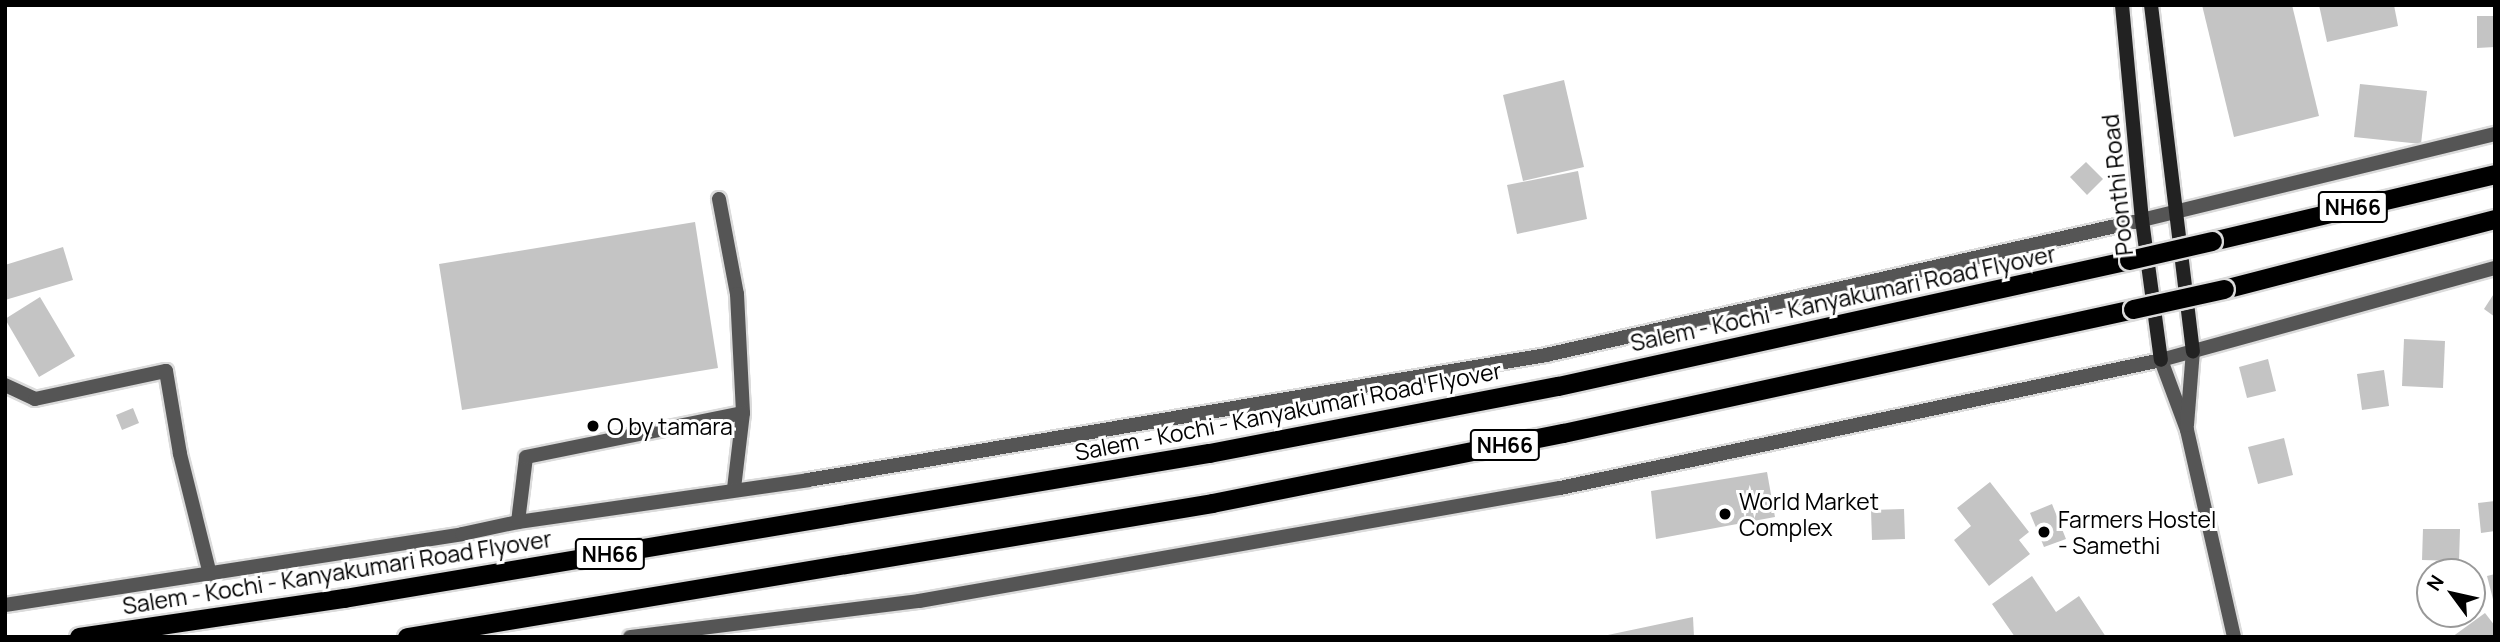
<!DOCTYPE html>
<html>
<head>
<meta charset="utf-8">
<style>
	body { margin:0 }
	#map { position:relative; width:2500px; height:642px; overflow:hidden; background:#fff; font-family:Manrope,sans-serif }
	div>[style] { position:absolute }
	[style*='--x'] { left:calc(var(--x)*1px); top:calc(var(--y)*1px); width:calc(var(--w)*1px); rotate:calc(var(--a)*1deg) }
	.building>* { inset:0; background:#c4c4c4 }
	.roads { filter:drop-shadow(2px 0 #dbdbdb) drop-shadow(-2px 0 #dbdbdb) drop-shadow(0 2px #dbdbdb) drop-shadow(0 -2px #dbdbdb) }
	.minor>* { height:14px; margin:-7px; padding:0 7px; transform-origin:7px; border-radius:7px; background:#555 }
	.tertiary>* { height:14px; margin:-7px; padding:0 7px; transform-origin:7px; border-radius:7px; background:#555 }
	.secondary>* { height:14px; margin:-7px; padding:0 7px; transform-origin:7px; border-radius:7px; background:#222 }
	.trunk>* { height:19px; margin:-9.5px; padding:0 9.5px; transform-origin:9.5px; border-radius:9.5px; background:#000 }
	.bridges { filter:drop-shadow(2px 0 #dbdbdb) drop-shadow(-2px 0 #dbdbdb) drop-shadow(0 2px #dbdbdb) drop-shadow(0 -2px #dbdbdb) }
	.trunk-bridge>* { height:19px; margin:-9.5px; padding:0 9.5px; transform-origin:9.5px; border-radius:9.5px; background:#000 }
	.dots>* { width:19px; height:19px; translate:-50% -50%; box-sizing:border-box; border:4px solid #fff; border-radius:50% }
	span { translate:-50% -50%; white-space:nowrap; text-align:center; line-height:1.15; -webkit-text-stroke:6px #fff; paint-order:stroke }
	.shield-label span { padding:2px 5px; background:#fff; border:2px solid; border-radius:5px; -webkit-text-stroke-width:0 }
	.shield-label { font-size:21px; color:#000; font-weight:700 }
	.street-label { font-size:23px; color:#000 }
	.poi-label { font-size:23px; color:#000 }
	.left { translate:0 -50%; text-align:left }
	.frame { position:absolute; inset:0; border:7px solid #000; pointer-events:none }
	.north { position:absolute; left:2416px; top:558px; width:70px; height:70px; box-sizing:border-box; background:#fff; border:2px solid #999; border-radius:50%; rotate:303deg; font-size:19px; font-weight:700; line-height:28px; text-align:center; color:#000 }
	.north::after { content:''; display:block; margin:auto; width:24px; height:32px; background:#000; clip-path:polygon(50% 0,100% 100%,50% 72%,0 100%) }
</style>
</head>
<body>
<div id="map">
	<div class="building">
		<div style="clip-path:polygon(2202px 5px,2292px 5px,2319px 116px,2234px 137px)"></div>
		<div style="clip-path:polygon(2319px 5px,2394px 5px,2398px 26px,2327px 42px)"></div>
		<div style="clip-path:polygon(2477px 16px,2495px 16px,2495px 47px,2477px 48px)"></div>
		<div style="clip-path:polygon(1564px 80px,1584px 167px,1523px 181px,1503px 95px)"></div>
		<div style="clip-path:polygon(2360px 84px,2427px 91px,2421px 144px,2354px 137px)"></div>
		<div style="clip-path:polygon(2086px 162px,2103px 179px,2087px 195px,2070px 177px)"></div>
		<div style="clip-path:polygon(1578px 171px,1587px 219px,1517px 234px,1507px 185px)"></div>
		<div style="clip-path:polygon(695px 222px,718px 368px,462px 410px,439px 264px)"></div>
		<div style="clip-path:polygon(63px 247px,73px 280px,5px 300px,5px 265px)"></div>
		<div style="clip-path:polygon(2495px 292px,2495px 317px,2484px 309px)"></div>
		<div style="clip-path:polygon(40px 297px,75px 356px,39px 377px,5px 319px)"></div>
		<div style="clip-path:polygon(2404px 339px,2445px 341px,2443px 388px,2402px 386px)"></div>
		<div style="clip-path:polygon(2268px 359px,2276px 391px,2247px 398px,2239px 367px)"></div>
		<div style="clip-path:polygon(2384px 370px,2389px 406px,2362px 410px,2357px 374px)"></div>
		<div style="clip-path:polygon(133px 408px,139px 423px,122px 430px,116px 415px)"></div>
		<div style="clip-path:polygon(2284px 438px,2293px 475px,2258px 484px,2248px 447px)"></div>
		<div style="clip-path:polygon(1767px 472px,1775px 517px,1656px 539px,1651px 491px)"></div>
		<div style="clip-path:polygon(1990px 482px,2029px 532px,2019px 540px,2030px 554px,1989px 586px,1954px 540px,1971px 526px,1957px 508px)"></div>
		<div style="clip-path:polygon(2495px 501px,2495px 531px,2481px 533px,2478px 503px)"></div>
		<div style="clip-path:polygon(2052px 504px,2066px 539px,2044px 547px,2030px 513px)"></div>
		<div style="clip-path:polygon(1904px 509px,1905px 539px,1872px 540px,1871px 510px)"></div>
		<div style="clip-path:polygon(2423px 529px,2460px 529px,2459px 561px,2422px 560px)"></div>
		<div style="clip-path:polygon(2495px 574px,2495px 603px,2494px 603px,2487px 576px)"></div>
		<div style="clip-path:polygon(2032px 576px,2056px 612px,2079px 596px,2106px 637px,2015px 637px,1992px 604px)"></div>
		<div style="clip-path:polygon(2485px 613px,2495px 626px,2495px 635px,2452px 637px)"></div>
		<div style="clip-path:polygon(1693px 617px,1694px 637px,1603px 637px,1603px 636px)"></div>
	</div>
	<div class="roads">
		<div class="minor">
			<div style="--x:719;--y:199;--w:97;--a:79.3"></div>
			<div style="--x:737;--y:294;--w:119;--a:87.1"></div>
			<div style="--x:743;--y:413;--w:77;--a:96.8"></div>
			<div style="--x:5;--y:385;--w:33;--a:25"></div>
			<div style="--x:35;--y:399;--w:134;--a:-12.1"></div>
			<div style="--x:166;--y:371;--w:84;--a:80.4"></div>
			<div style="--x:180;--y:454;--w:124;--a:76"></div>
			<div style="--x:518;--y:522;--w:65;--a:-83"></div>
			<div style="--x:526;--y:457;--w:221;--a:-11.5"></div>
		</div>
		<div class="tertiary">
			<div style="--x:2161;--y:360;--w:75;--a:69.6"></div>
			<div style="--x:2187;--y:430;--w:212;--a:77.2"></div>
			<div style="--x:2187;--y:425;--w:74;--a:-85.4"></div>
			<div style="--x:5;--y:605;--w:462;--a:-8.8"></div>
			<div style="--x:462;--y:534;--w:57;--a:-12.1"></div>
			<div style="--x:518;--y:522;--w:293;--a:-8.2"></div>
			<div style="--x:808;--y:480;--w:749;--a:-9.61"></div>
			<div style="--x:1546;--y:355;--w:611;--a:-12.76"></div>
			<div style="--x:2142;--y:220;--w:363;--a:-13.7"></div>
			<div style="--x:630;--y:637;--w:291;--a:-7.1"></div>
			<div style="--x:919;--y:601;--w:651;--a:-10"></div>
			<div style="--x:1560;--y:488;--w:614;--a:-12.02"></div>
			<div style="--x:2161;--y:360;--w:346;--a:-15.4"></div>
		</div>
		<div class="secondary">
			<div style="--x:2122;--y:5;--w:216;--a:84.7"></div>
			<div style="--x:2142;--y:220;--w:141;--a:82.3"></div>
			<div style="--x:2151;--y:5;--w:349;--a:83.1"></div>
		</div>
		<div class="trunk">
			<div style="--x:2212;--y:241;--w:291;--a:-13.3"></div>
			<div style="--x:2224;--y:289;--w:280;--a:-14.5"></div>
			<div style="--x:79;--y:637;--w:268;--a:-8.4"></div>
			<div style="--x:344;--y:598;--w:877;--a:-9.52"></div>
			<div style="--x:1209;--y:453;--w:355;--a:-10.9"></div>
			<div style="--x:1558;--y:386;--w:585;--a:-12.44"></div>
			<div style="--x:407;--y:637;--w:816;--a:-9.45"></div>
			<div style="--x:1212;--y:503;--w:358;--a:-11.3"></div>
			<div style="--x:1563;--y:433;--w:583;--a:-12.27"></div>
		</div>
	</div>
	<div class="bridges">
		<div class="trunk-bridge">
			<div style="--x:2129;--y:260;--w:85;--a:-12.9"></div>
			<div style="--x:2133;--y:309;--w:93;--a:-12.4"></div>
		</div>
	</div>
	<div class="dots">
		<div style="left:593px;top:426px;background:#000"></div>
		<div style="left:1725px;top:514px;background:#000"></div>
		<div style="left:2044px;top:532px;background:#000"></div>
	</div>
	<div class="shield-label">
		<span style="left:2353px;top:207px">NH66</span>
		<span style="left:1505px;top:445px">NH66</span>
		<span style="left:610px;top:554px">NH66</span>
	</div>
	<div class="street-label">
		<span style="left:2117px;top:185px;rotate:-96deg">Poonthi Road</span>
		<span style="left:1843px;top:298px;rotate:-12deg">Salem - Kochi - Kanyakumari Road Flyover</span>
		<span style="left:1288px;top:411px;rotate:-11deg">Salem - Kochi - Kanyakumari Road Flyover</span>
		<span style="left:337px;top:572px;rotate:-9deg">Salem - Kochi - Kanyakumari Road Flyover</span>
	</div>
	<div class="poi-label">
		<span class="left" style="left:607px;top:426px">O by tamara</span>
		<span class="left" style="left:1739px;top:514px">World Market<br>Complex</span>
		<span class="left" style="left:2058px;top:532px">Farmers Hostel<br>- Samethi</span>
	</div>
	<div class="frame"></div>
	<div class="north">N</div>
</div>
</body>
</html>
